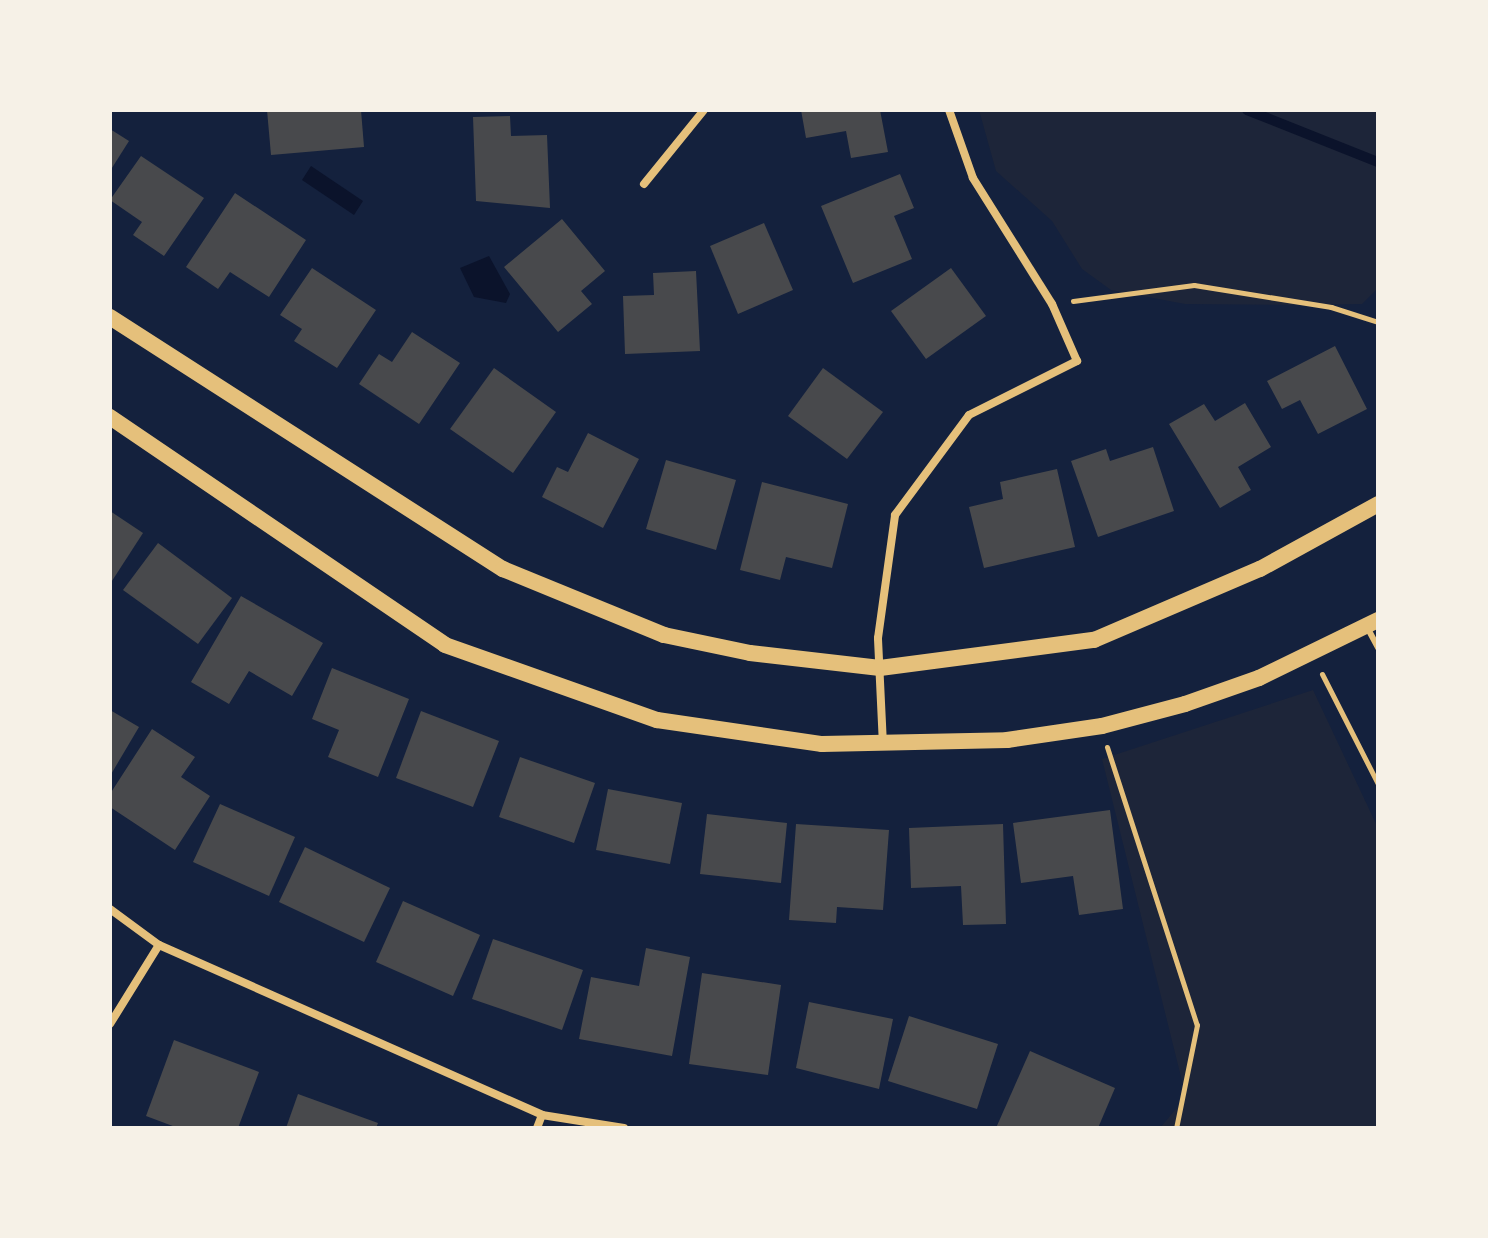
<!DOCTYPE html>
<html>
<head>
<meta charset="utf-8">
<style>
	body { margin:0 }
	#map { position:relative; width:1488px; height:1238px; overflow:hidden; background:#14213d; font-family:"Roboto Condensed",sans-serif }
	div>[style] { position:absolute }
	[style*='--x'] { left:calc(var(--x)*1px); top:calc(var(--y)*1px); width:calc(var(--w)*1px); rotate:calc(var(--a)*1deg) }
	.green>* { inset:0; background:#1d2539 }
	.water>* { inset:0; background:#0b132b }
	.stream>* { height:10px; margin:-5px; padding:0 5px; transform-origin:5px; border-radius:5px; background:#0b132b }
	.building>* { inset:0; background:#48494c }
	.path>* { height:5px; margin:-2.5px; padding:0 2.5px; transform-origin:2.5px; border-radius:2.5px; background:#e5c07b }
	.service>* { height:6px; margin:-3px; padding:0 3px; transform-origin:3px; border-radius:3px; background:#e5c07b }
	.minor>* { height:8px; margin:-4px; padding:0 4px; transform-origin:4px; border-radius:4px; background:#e5c07b }
	.secondary>* { height:16px; margin:-8px; padding:0 8px; transform-origin:8px; border-radius:8px; background:#e5c07b }
	span { translate:-50% -50%; white-space:nowrap; text-align:center; line-height:1.15; -webkit-text-stroke:8px #f6f1e7; paint-order:stroke }
	.frame { position:absolute; inset:0; border:112px solid #f6f1e7; pointer-events:none }
</style>
</head>
<body>
<div id="map">
	<div class="green">
		<div style="clip-path:polygon(979px 110px,1378px 110px,1378px 288px,1362px 304px,1291px 305px,1185px 304px,1111px 290px,1082px 269px,1052px 221px,996px 171px)"></div>
		<div style="clip-path:polygon(1313px 690px,1378px 828px,1378px 1128px,1160px 1128px,1186px 1097px,1102px 759px)"></div>
	</div>
	<div class="water">
		<div style="clip-path:polygon(311px 166px,363px 201px,354px 215px,302px 180px)"></div>
		<div style="clip-path:polygon(489px 256px,510px 294px,506px 303px,474px 297px,460px 268px)"></div>
	</div>
	<div class="stream">
		<div style="--x:1247;--y:110;--w:141;--a:21.7"></div>
	</div>
	<div class="building">
		<div style="clip-path:polygon(267px 110px,361px 110px,364px 147px,271px 155px)"></div>
		<div style="clip-path:polygon(801px 110px,880px 110px,888px 152px,851px 158px,846px 131px,806px 138px)"></div>
		<div style="clip-path:polygon(510px 116px,511px 136px,547px 135px,550px 208px,476px 201px,473px 117px)"></div>
		<div style="clip-path:polygon(110px 129px,129px 141px,110px 171px)"></div>
		<div style="clip-path:polygon(141px 156px,204px 198px,164px 256px,133px 235px,142px 222px,110px 200px)"></div>
		<div style="clip-path:polygon(900px 174px,914px 208px,894px 216px,912px 259px,853px 283px,821px 206px)"></div>
		<div style="clip-path:polygon(235px 193px,306px 240px,269px 297px,230px 272px,218px 289px,186px 267px)"></div>
		<div style="clip-path:polygon(562px 219px,605px 271px,581px 291px,592px 304px,558px 332px,504px 267px)"></div>
		<div style="clip-path:polygon(764px 223px,793px 290px,738px 314px,710px 246px)"></div>
		<div style="clip-path:polygon(312px 268px,376px 310px,337px 368px,294px 341px,302px 329px,280px 315px)"></div>
		<div style="clip-path:polygon(951px 268px,986px 316px,926px 359px,891px 311px)"></div>
		<div style="clip-path:polygon(696px 271px,700px 351px,625px 354px,623px 296px,654px 295px,653px 273px)"></div>
		<div style="clip-path:polygon(412px 332px,460px 363px,419px 424px,359px 384px,379px 354px,392px 362px)"></div>
		<div style="clip-path:polygon(1335px 346px,1367px 409px,1318px 434px,1300px 400px,1282px 409px,1267px 381px)"></div>
		<div style="clip-path:polygon(494px 368px,556px 412px,513px 473px,450px 429px)"></div>
		<div style="clip-path:polygon(823px 368px,883px 412px,847px 459px,788px 416px)"></div>
		<div style="clip-path:polygon(1245px 403px,1271px 447px,1238px 467px,1251px 490px,1220px 508px,1169px 424px,1204px 404px,1215px 421px)"></div>
		<div style="clip-path:polygon(588px 433px,639px 459px,603px 528px,542px 497px,557px 467px,568px 472px)"></div>
		<div style="clip-path:polygon(1153px 447px,1174px 511px,1098px 537px,1071px 461px,1106px 449px,1110px 461px)"></div>
		<div style="clip-path:polygon(666px 460px,736px 480px,716px 550px,646px 529px)"></div>
		<div style="clip-path:polygon(1057px 469px,1075px 547px,984px 568px,969px 507px,1003px 499px,1000px 482px)"></div>
		<div style="clip-path:polygon(762px 482px,848px 504px,832px 568px,786px 557px,780px 580px,740px 570px)"></div>
		<div style="clip-path:polygon(110px 511px,143px 533px,110px 584px)"></div>
		<div style="clip-path:polygon(158px 543px,232px 598px,198px 644px,123px 590px)"></div>
		<div style="clip-path:polygon(241px 596px,323px 643px,292px 696px,249px 671px,229px 704px,191px 682px)"></div>
		<div style="clip-path:polygon(332px 668px,409px 699px,378px 777px,328px 757px,339px 730px,312px 719px)"></div>
		<div style="clip-path:polygon(110px 710px,139px 727px,110px 776px)"></div>
		<div style="clip-path:polygon(421px 711px,499px 741px,473px 807px,396px 778px)"></div>
		<div style="clip-path:polygon(152px 729px,195px 757px,181px 777px,210px 796px,175px 850px,110px 807px,110px 794px)"></div>
		<div style="clip-path:polygon(520px 757px,595px 783px,574px 843px,499px 817px)"></div>
		<div style="clip-path:polygon(608px 789px,682px 803px,670px 864px,596px 850px)"></div>
		<div style="clip-path:polygon(220px 804px,295px 837px,269px 896px,193px 862px)"></div>
		<div style="clip-path:polygon(1110px 810px,1123px 909px,1079px 915px,1073px 876px,1021px 883px,1013px 823px)"></div>
		<div style="clip-path:polygon(707px 814px,787px 823px,781px 883px,700px 874px)"></div>
		<div style="clip-path:polygon(796px 824px,889px 830px,883px 910px,837px 907px,836px 923px,789px 920px)"></div>
		<div style="clip-path:polygon(1003px 824px,1006px 924px,963px 925px,961px 886px,911px 888px,909px 828px)"></div>
		<div style="clip-path:polygon(305px 847px,390px 888px,364px 942px,279px 902px)"></div>
		<div style="clip-path:polygon(403px 901px,480px 935px,453px 996px,376px 962px)"></div>
		<div style="clip-path:polygon(493px 939px,583px 970px,562px 1030px,472px 999px)"></div>
		<div style="clip-path:polygon(646px 948px,690px 957px,672px 1056px,579px 1039px,591px 977px,639px 986px)"></div>
		<div style="clip-path:polygon(702px 973px,781px 985px,768px 1075px,689px 1064px)"></div>
		<div style="clip-path:polygon(809px 1002px,893px 1019px,879px 1089px,796px 1068px)"></div>
		<div style="clip-path:polygon(909px 1016px,998px 1044px,977px 1109px,888px 1081px)"></div>
		<div style="clip-path:polygon(174px 1040px,259px 1072px,238px 1128px,178px 1128px,146px 1116px)"></div>
		<div style="clip-path:polygon(1030px 1051px,1115px 1088px,1098px 1128px,996px 1128px)"></div>
		<div style="clip-path:polygon(298px 1094px,378px 1123px,376px 1128px,286px 1128px)"></div>
	</div>
	<div class="path">
		<div style="--x:1073;--y:301;--w:122;--a:-7.5"></div>
		<div style="--x:1194;--y:285;--w:139;--a:9.1"></div>
		<div style="--x:1331;--y:307;--w:49;--a:17.7"></div>
		<div style="--x:1322;--y:674;--w:123;--a:63"></div>
		<div style="--x:1107;--y:747;--w:292;--a:72.1"></div>
		<div style="--x:1197;--y:1025;--w:105;--a:101.5"></div>
	</div>
	<div class="service">
		<div style="--x:1367;--y:627;--w:24;--a:62"></div>
	</div>
	<div class="minor">
		<div style="--x:644;--y:184;--w:95;--a:-51"></div>
		<div style="--x:883;--y:745;--w:107;--a:-92.7"></div>
		<div style="--x:878;--y:638;--w:124;--a:-82.1"></div>
		<div style="--x:895;--y:515;--w:124;--a:-53.5"></div>
		<div style="--x:969;--y:415;--w:121;--a:-26.6"></div>
		<div style="--x:1077;--y:361;--w:62;--a:-113.7"></div>
		<div style="--x:1052;--y:304;--w:149;--a:-122.1"></div>
		<div style="--x:973;--y:178;--w:72;--a:-109.4"></div>
		<div style="--x:110;--y:909;--w:61;--a:36.3"></div>
		<div style="--x:159;--y:945;--w:419;--a:23.9"></div>
		<div style="--x:542;--y:1115;--w:83;--a:9"></div>
		<div style="--x:110;--y:1024;--w:93;--a:-58.2"></div>
		<div style="--x:537;--y:1128;--w:14;--a:-69"></div>
	</div>
	<div class="secondary">
		<div style="--x:110;--y:317;--w:467;--a:32.7"></div>
		<div style="--x:503;--y:569;--w:174;--a:22.3"></div>
		<div style="--x:664;--y:635;--w:88;--a:11.8"></div>
		<div style="--x:750;--y:653;--w:131;--a:6.6"></div>
		<div style="--x:880;--y:668;--w:216;--a:-7.5"></div>
		<div style="--x:1094;--y:640;--w:181;--a:-23.2"></div>
		<div style="--x:1260;--y:569;--w:135;--a:-28.8"></div>
		<div style="--x:110;--y:417;--w:405;--a:34.2"></div>
		<div style="--x:445;--y:645;--w:225;--a:19.5"></div>
		<div style="--x:657;--y:720;--w:167;--a:8.3"></div>
		<div style="--x:822;--y:744;--w:185;--a:-1.2"></div>
		<div style="--x:1007;--y:740;--w:96;--a:-8.4"></div>
		<div style="--x:1102;--y:726;--w:86;--a:-14.8"></div>
		<div style="--x:1185;--y:704;--w:78;--a:-19.4"></div>
		<div style="--x:1259;--y:678;--w:132;--a:-26"></div>
	</div>
	<div class="frame"></div>
</div>
</body>
</html>
